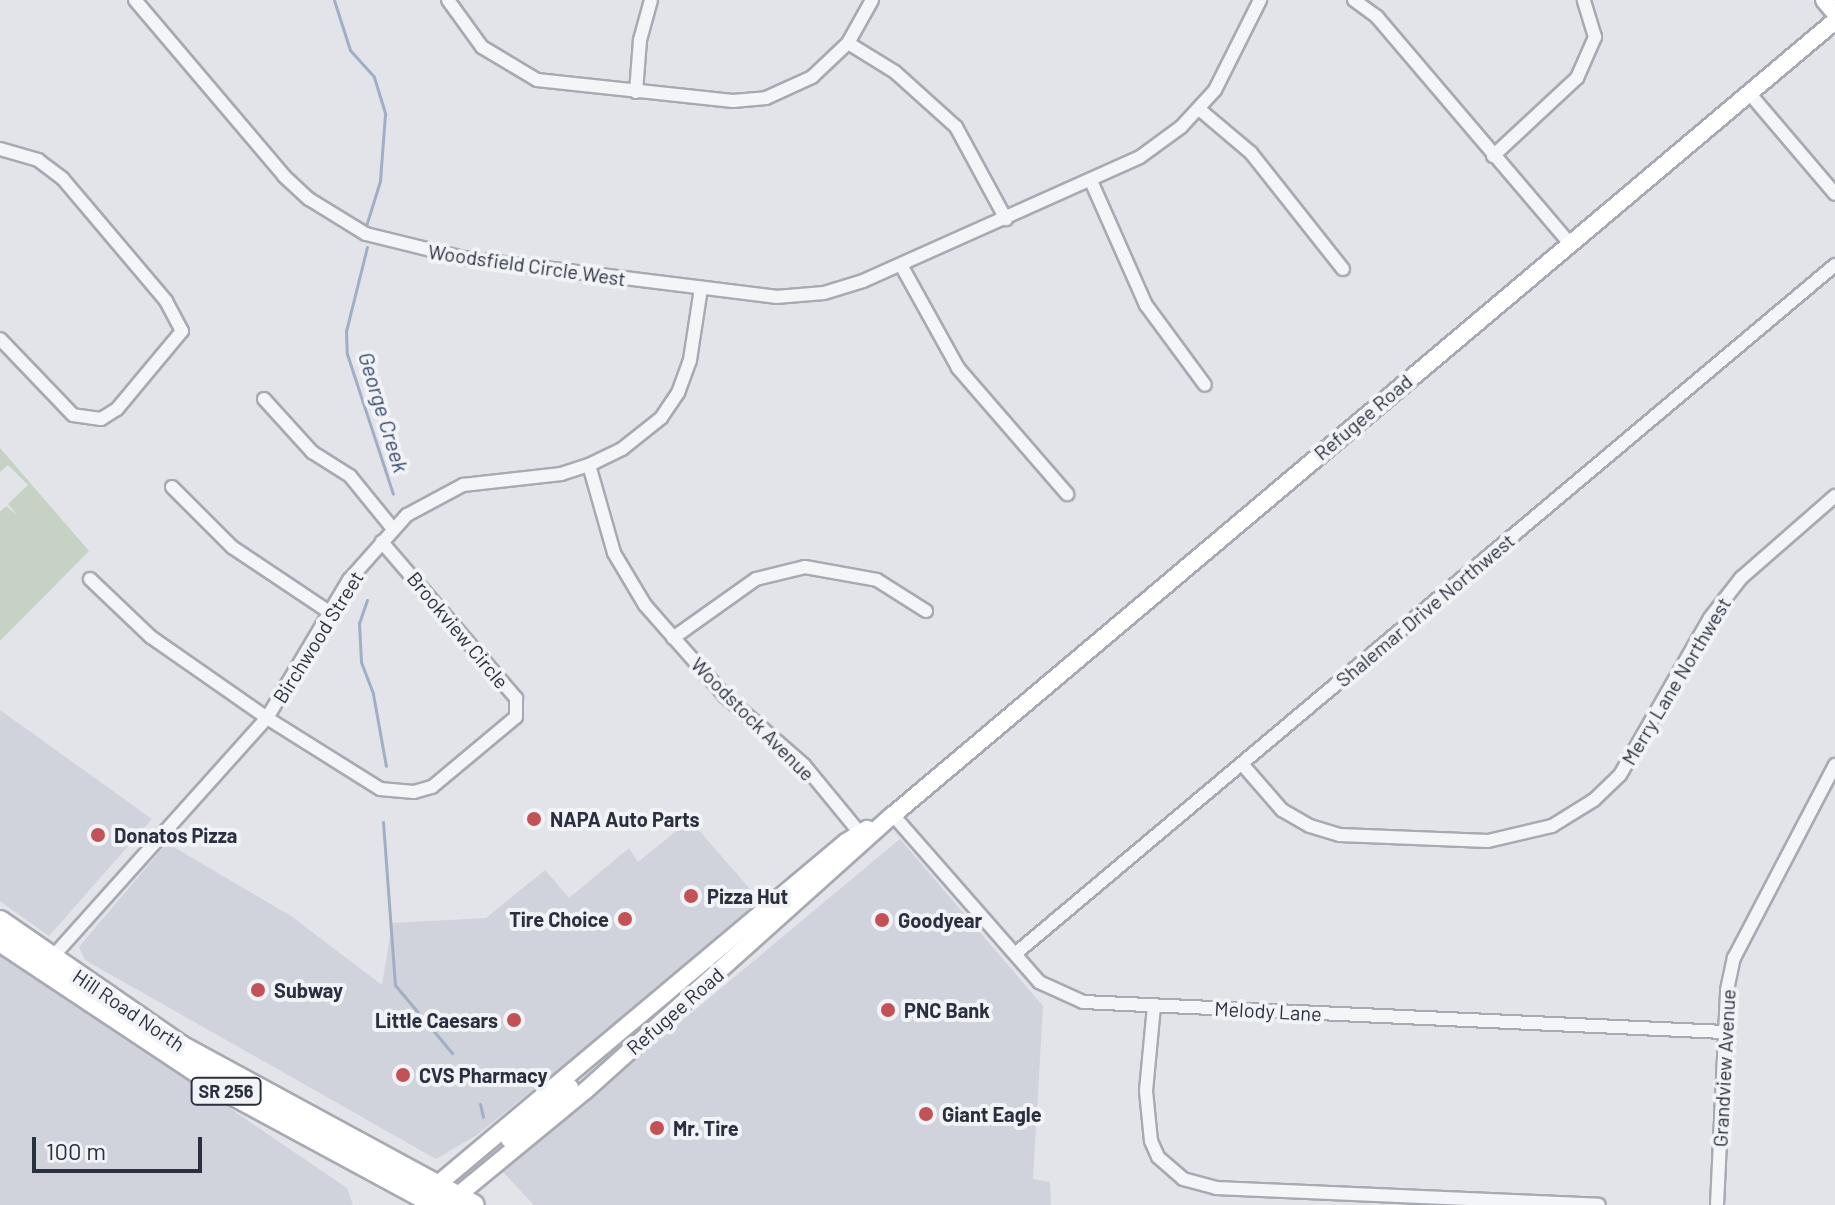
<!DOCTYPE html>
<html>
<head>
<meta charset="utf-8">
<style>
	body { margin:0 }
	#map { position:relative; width:1835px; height:1205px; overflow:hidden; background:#e2e4e9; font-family:Barlow,sans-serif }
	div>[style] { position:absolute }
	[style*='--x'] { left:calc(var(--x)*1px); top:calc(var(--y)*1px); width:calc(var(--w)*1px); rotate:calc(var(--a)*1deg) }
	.built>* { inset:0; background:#d0d3db }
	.green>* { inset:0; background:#c6d2c4 }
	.stream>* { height:3px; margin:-1.5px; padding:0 1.5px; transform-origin:1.5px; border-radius:1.5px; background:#a0aec6 }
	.roads { filter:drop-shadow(2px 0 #a7aab3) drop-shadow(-2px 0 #a7aab3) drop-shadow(0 2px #a7aab3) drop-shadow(0 -2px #a7aab3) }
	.minor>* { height:12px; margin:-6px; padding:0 6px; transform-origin:6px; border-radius:6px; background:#f4f5f8 }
	.secondary>* { height:16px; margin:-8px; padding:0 8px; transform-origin:8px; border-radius:8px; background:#fff }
	.trunk>* { height:20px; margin:-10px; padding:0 10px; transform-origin:10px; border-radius:10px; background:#fff }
	.dots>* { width:22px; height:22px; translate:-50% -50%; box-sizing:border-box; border:4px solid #f1f3f7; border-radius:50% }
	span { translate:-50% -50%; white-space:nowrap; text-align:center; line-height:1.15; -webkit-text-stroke:8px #f1f3f7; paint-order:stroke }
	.shield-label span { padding:2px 6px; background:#f1f3f7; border:2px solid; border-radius:6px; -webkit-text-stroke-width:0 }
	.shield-label { font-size:18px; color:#2b3040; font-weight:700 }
	.street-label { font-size:20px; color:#2b3040 }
	.poi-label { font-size:20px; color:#2b3040; font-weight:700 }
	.left { translate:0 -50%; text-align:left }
	.right { translate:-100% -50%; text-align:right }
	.water-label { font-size:22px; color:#394b70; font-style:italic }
	.scale { position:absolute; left:32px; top:1137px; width:170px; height:36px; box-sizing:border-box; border:4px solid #2b3040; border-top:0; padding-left:10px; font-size:24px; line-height:28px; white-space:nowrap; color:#2b3040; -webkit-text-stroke:6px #f1f3f7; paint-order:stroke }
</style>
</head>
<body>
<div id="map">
	<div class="built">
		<div style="clip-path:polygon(0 710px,152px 819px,49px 936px,0 901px)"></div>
		<div style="clip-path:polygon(690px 820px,763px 904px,477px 1135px,436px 1159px,85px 960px,79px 947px,167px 843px,291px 916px,382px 985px,392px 923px,486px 918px,545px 870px,569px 898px,629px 848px,638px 862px)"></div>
		<div style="clip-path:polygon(900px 839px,1043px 1006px,1033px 1179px,1050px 1182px,1051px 1205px,534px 1205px,502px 1171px)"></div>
		<div style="clip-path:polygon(0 952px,347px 1188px,353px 1205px,0 1205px)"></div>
	</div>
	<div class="green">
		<div style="clip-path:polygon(0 448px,89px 551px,0 641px,0 512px,6px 506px,17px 515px,8px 504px,28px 485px,8px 465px,0 472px)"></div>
	</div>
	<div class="stream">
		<div style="--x:334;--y:0;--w:52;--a:72.3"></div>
		<div style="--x:350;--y:50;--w:36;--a:48"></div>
		<div style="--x:374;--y:77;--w:39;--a:73"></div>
		<div style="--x:385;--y:114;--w:67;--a:94.3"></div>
		<div style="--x:380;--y:181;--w:47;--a:107.3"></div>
		<div style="--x:367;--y:247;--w:87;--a:104"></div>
		<div style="--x:346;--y:331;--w:23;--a:88"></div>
		<div style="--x:347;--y:354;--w:147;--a:71.8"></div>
		<div style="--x:367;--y:600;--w:24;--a:109"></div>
		<div style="--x:359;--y:623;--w:39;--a:87"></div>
		<div style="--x:361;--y:662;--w:34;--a:69"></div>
		<div style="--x:373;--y:694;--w:73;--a:79.8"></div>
		<div style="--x:383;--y:822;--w:163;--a:85.8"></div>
		<div style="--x:395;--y:985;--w:89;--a:50"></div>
		<div style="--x:480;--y:1104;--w:13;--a:77"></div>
	</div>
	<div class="roads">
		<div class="minor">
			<div style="--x:135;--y:0;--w:231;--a:49.7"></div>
			<div style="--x:284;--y:176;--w:34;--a:43"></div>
			<div style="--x:309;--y:199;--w:67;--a:31.6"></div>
			<div style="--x:366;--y:234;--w:101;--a:13.8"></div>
			<div style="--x:464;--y:258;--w:314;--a:7.1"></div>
			<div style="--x:776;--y:297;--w:48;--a:-4.8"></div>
			<div style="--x:824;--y:293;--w:41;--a:-17.1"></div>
			<div style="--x:863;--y:281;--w:303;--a:-24.1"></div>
			<div style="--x:1140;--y:157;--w:51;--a:-36.2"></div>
			<div style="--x:1181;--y:127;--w:50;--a:-47.4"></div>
			<div style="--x:1215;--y:90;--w:101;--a:-63.4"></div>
			<div style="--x:448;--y:0;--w:58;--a:54.1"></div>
			<div style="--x:482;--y:47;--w:64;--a:31"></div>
			<div style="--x:537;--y:80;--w:197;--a:6.1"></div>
			<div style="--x:733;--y:101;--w:33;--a:-5"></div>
			<div style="--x:766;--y:98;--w:51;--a:-24.5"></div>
			<div style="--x:812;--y:77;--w:50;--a:-43.4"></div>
			<div style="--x:848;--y:43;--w:49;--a:-60.8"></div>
			<div style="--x:1354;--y:0;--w:29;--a:36"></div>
			<div style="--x:1377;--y:17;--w:298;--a:49.6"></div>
			<div style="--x:848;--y:43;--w:55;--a:31.7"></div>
			<div style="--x:895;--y:72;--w:82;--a:42"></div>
			<div style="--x:956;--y:127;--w:105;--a:61.5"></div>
			<div style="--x:636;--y:92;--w:52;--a:-85.6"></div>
			<div style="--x:640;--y:40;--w:41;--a:-74.6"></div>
			<div style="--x:1750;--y:94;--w:131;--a:49.6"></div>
			<div style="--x:1199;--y:109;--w:68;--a:40.2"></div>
			<div style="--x:1251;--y:153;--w:148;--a:51.6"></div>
			<div style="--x:0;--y:149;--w:40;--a:16"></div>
			<div style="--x:38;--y:160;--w:31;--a:37"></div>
			<div style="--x:63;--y:179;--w:160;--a:49.8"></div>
			<div style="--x:166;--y:301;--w:34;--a:62"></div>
			<div style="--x:182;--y:331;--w:102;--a:129.8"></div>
			<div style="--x:117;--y:409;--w:19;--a:148"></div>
			<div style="--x:101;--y:419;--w:28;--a:-172"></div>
			<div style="--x:73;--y:415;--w:105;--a:-133.8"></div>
			<div style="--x:1493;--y:156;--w:115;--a:-42.9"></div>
			<div style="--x:1577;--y:78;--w:45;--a:-66.3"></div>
			<div style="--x:1595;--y:37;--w:39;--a:-107"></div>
			<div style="--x:1091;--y:181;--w:136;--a:66.1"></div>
			<div style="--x:1146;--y:305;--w:99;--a:53.6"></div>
			<div style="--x:901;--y:265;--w:118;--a:61"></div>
			<div style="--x:958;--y:368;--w:167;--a:49.1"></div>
			<div style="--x:264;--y:399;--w:72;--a:47.8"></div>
			<div style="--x:312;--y:452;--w:45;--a:32.3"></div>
			<div style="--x:350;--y:476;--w:68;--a:50.9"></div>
			<div style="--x:589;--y:465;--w:91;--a:74.1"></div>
			<div style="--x:614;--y:553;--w:61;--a:59.2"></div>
			<div style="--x:645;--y:605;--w:121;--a:48.7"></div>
			<div style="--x:725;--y:696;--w:105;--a:41.1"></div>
			<div style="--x:804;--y:765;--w:94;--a:50.6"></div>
			<div style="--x:172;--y:487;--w:85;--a:45"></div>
			<div style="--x:232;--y:547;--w:117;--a:33.8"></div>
			<div style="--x:90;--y:579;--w:84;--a:43.6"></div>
			<div style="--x:151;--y:637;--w:141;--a:34.9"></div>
			<div style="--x:267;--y:718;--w:133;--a:32.1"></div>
			<div style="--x:380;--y:789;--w:34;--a:5"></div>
			<div style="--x:414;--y:792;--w:19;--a:-16"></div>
			<div style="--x:432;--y:787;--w:109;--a:-39.8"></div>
			<div style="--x:516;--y:717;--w:19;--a:-90"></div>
			<div style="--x:516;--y:698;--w:206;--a:-130.7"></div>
			<div style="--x:673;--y:638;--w:102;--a:-35.4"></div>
			<div style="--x:756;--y:579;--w:50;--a:-13.8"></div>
			<div style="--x:805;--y:567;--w:73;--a:10.2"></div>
			<div style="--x:877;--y:580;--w:58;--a:32.3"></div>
			<div style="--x:1242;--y:764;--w:61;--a:49"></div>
			<div style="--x:1282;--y:810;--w:32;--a:30"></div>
			<div style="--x:1310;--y:826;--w:31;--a:17"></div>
			<div style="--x:1340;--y:835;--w:148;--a:2.3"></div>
			<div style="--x:1488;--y:841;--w:66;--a:-13.2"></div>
			<div style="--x:1552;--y:826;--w:49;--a:-31.8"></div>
			<div style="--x:1594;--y:800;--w:36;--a:-44"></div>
			<div style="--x:1620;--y:775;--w:181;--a:-60.2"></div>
			<div style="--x:1710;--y:618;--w:51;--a:-52.2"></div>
			<div style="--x:1741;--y:578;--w:125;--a:-41.1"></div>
			<div style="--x:893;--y:815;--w:222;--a:48.8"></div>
			<div style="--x:1039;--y:982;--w:48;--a:24.4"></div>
			<div style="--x:1083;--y:1002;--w:643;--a:2.68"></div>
			<div style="--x:1015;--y:954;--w:1071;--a:-40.04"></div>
			<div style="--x:48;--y:962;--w:328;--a:-48.1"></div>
			<div style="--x:267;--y:718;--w:161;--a:-59.3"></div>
			<div style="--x:349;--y:580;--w:87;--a:-48.3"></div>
			<div style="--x:407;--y:515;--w:64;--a:-28.2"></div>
			<div style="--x:463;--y:485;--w:99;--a:-6.4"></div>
			<div style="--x:561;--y:474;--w:29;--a:-18"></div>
			<div style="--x:589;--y:465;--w:37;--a:-26"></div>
			<div style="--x:622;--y:449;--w:50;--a:-38.5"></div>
			<div style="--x:661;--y:418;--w:30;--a:-56"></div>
			<div style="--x:678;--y:393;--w:35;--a:-70"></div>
			<div style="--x:690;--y:360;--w:73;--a:-81.3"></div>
			<div style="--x:1154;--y:1006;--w:85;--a:95.4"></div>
			<div style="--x:1146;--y:1091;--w:50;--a:84.3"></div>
			<div style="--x:1151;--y:1141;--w:17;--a:66"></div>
			<div style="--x:1158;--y:1157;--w:33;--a:41"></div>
			<div style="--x:1183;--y:1179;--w:34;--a:15"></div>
			<div style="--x:1216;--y:1188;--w:383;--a:2.5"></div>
			<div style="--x:1717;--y:1205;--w:215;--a:-87.3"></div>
			<div style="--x:1727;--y:990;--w:33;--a:-78"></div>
			<div style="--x:1734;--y:958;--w:218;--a:-62.4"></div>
		</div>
		<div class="secondary">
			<div style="--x:1824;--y:0;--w:17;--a:50"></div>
			<div style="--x:509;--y:1139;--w:80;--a:-40.4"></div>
			<div style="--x:431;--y:1190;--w:542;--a:-39.98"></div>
			<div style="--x:846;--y:842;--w:25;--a:-32"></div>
			<div style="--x:451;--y:1201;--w:173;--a:-39.4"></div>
			<div style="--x:585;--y:1091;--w:414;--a:-41.9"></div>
			<div style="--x:893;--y:815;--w:1232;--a:-40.13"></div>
		</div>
		<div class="trunk">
			<div style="--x:0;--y:921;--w:220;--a:34.6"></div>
			<div style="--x:181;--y:1046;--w:333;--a:28.5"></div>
			<div style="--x:0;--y:941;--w:269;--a:33.6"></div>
			<div style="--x:224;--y:1090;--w:242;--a:28.4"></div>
		</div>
	</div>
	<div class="dots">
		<div style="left:534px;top:819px;background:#c35256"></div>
		<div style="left:98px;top:835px;background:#c35256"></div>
		<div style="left:691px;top:896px;background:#c35256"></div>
		<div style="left:625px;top:919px;background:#c35256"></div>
		<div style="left:882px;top:920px;background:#c35256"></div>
		<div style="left:258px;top:990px;background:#c35256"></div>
		<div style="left:888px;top:1010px;background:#c35256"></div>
		<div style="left:514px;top:1020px;background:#c35256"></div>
		<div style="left:403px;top:1075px;background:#c35256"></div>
		<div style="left:926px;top:1114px;background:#c35256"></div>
		<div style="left:657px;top:1128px;background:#c35256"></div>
	</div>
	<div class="shield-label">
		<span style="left:226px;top:1091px">SR 256</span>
	</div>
	<div class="street-label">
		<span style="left:527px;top:265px;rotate:8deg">Woodsfield Circle West</span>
		<span style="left:1363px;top:417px;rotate:-40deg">Refugee Road</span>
		<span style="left:1425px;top:610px;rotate:-40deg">Shalemar Drive Northwest</span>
		<span style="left:458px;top:630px;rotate:50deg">Brookview Circle</span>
		<span style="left:318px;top:637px;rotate:-58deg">Birchwood Street</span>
		<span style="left:1676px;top:681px;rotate:-59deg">Merry Lane Northwest</span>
		<span style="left:753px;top:719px;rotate:45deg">Woodstock Avenue</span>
		<span style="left:129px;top:1010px;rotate:34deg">Hill Road North</span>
		<span style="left:675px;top:1011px;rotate:-41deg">Refugee Road</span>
		<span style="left:1268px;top:1011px;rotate:3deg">Melody Lane</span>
		<span style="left:1724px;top:1068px;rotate:-87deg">Grandview Avenue</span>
	</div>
	<div class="poi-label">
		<span class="left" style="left:550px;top:819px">NAPA Auto Parts</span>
		<span class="left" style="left:114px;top:835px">Donatos Pizza</span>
		<span class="left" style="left:707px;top:896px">Pizza Hut</span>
		<span class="right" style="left:609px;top:919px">Tire Choice</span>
		<span class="left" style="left:898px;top:920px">Goodyear</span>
		<span class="left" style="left:274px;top:990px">Subway</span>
		<span class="left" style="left:904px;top:1010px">PNC Bank</span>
		<span class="right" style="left:498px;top:1020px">Little Caesars</span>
		<span class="left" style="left:419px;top:1075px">CVS Pharmacy</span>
		<span class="left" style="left:942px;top:1114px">Giant Eagle</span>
		<span class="left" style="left:673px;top:1128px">Mr. Tire</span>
	</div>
	<div class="water-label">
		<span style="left:384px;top:412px;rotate:73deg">George Creek</span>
	</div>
	<div class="scale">100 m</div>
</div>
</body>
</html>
